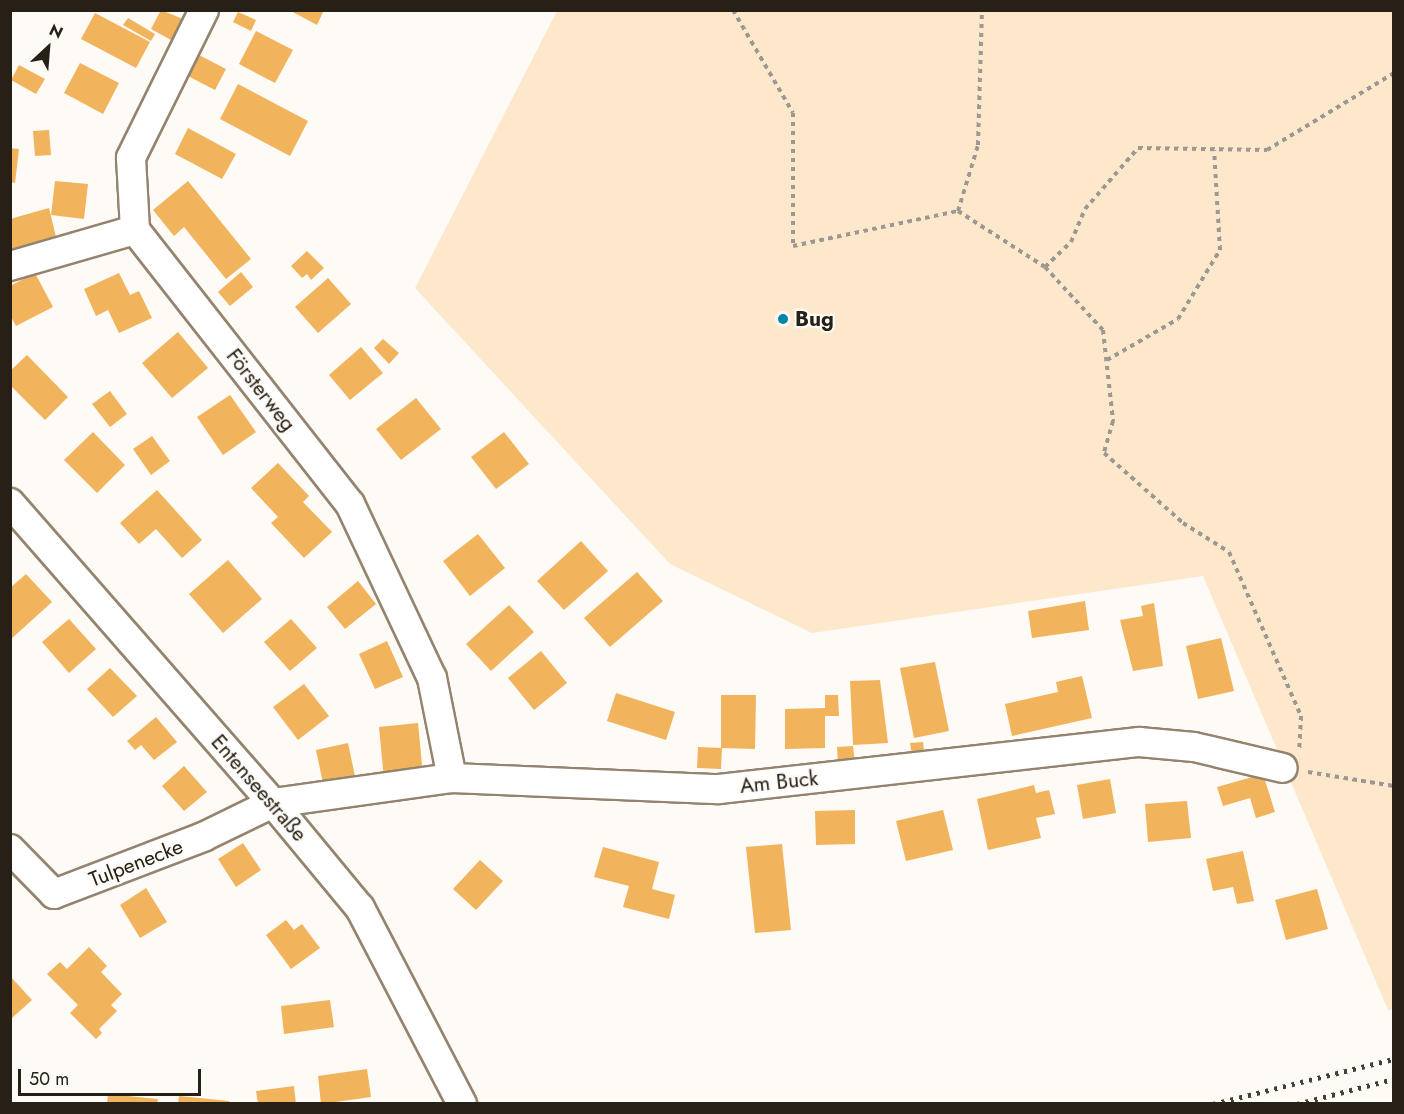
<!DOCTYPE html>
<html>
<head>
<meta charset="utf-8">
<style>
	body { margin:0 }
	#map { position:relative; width:1404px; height:1114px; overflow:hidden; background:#fefaf5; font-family:Jost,sans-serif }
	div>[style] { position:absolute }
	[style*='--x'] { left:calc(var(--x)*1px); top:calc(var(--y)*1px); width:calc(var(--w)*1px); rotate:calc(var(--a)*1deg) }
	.green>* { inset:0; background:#fde8cc }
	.building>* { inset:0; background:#f1b45c }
	.path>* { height:4px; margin-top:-2px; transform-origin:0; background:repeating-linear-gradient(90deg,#9d9891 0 4.5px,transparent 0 9px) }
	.roads { filter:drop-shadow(2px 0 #94836e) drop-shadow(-2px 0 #94836e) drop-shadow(0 2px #94836e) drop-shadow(0 -2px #94836e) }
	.minor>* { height:28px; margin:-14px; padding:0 14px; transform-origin:14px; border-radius:14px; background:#fff }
	.rail>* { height:4.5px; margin-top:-2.25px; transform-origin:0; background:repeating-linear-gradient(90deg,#453f36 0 3px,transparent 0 9px) }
	.dots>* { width:16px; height:16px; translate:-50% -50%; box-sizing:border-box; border:3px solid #fefaf5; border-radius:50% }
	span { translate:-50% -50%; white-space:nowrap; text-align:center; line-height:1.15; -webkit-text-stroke:4.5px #fefaf5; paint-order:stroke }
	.poi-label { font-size:21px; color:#262017; font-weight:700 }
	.left { translate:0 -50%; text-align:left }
	.street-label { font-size:21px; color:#262017 }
	.frame { position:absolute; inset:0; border:12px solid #262017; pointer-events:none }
	.north { position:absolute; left:18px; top:18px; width:60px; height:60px; -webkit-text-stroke:4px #fefaf5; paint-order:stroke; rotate:26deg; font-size:16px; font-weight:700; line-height:24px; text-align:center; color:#262017 }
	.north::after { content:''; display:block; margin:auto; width:21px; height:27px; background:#262017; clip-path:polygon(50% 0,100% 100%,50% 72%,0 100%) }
	.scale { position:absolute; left:18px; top:1069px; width:183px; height:27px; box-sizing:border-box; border:3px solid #262017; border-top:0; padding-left:8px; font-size:18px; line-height:21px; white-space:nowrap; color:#262017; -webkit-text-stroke:4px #fefaf5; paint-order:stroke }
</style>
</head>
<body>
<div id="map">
	<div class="green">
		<div style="clip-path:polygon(557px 11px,1393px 11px,1393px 1009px,1388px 1010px,1203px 576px,812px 633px,670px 564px,415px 288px)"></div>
	</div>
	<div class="building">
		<div style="clip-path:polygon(161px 10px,183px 19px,171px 40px,151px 29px)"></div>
		<div style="clip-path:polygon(289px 10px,324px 10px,317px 25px)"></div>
		<div style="clip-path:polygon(238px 12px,256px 20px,251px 31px,233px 22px)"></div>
		<div style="clip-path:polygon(95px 13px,150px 42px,136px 68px,81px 39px)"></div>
		<div style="clip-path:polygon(128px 18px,155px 34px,151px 41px,123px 25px)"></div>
		<div style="clip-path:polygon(256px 31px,293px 50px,275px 83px,239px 64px)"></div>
		<div style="clip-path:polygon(197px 54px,226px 69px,215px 90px,186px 75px)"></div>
		<div style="clip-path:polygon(80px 63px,119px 83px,103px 114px,64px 93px)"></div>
		<div style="clip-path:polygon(19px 65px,45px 79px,36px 94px,11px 80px)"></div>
		<div style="clip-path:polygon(238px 84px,308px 121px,290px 156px,220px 119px)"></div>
		<div style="clip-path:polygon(188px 128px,236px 154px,222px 179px,175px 154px)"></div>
		<div style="clip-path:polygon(49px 130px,51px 155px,35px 156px,33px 131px)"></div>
		<div style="clip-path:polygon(10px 148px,19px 149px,15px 183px,10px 182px)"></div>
		<div style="clip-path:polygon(55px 181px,88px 184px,84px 219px,51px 215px)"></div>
		<div style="clip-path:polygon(188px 181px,251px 259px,226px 279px,184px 227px,174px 236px,153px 210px)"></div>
		<div style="clip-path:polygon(49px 208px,56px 237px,12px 249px,10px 219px)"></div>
		<div style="clip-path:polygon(307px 251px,324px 268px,311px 280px,307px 274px,302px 278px,291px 266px)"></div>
		<div style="clip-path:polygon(241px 272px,253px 287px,230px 306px,218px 292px)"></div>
		<div style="clip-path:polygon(35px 273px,53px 307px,16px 326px,10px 315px,10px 286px)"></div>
		<div style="clip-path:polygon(119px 273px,130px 295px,139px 291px,152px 318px,119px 333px,108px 310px,96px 316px,84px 289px)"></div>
		<div style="clip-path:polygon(328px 278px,351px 304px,318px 333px,295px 307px)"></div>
		<div style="clip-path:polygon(178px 332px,208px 368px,172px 398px,142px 363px)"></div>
		<div style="clip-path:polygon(383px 339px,399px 353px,389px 364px,374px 348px)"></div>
		<div style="clip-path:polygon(361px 347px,383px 373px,350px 400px,329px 375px)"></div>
		<div style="clip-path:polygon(27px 355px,68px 397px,45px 420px,10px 385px,10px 371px)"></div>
		<div style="clip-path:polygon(110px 391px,127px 414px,110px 427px,92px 404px)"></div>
		<div style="clip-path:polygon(230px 395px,256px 432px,223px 455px,197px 417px)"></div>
		<div style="clip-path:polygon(416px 398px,441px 429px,401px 460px,376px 429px)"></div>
		<div style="clip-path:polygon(93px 432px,125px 465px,97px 493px,64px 460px)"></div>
		<div style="clip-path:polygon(504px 432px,529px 464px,496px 489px,471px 457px)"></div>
		<div style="clip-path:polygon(152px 436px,170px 461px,151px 475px,133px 449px)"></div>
		<div style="clip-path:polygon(278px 463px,309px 496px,303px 502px,332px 532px,304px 558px,271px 523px,278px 517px,251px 488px)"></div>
		<div style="clip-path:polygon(157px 490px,202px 540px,182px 558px,156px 529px,139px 544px,120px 523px)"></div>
		<div style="clip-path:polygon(478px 534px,505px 568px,470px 596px,443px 561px)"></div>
		<div style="clip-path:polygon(581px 541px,608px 571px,564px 610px,537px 581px)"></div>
		<div style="clip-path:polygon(228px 560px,262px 599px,223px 633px,189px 594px)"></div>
		<div style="clip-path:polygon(637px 572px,663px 601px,610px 647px,584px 618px)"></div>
		<div style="clip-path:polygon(26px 574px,52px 602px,10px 640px,10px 588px)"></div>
		<div style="clip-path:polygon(358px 581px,376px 604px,345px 629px,327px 607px)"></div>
		<div style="clip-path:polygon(1085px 601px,1089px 630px,1032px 638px,1028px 611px)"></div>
		<div style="clip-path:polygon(1154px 603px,1163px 666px,1133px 671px,1120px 620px,1143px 616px,1141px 606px)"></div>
		<div style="clip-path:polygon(509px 605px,534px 632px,491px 671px,466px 644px)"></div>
		<div style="clip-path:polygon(69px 619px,96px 649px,69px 673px,42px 642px)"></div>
		<div style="clip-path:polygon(291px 619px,317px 648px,290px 671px,264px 642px)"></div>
		<div style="clip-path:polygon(1221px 638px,1234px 691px,1198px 699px,1186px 646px)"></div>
		<div style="clip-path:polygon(387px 641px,403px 677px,375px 689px,359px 654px)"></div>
		<div style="clip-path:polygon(541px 651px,567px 683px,534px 710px,508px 678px)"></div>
		<div style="clip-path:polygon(935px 662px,949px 731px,914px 738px,900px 668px)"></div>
		<div style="clip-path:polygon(110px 668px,137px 696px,113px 717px,87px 689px)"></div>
		<div style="clip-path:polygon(1082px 676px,1092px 718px,1012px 736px,1005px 704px,1058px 692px,1056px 682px)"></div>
		<div style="clip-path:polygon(880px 680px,888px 743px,853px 745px,850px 681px)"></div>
		<div style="clip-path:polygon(304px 684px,329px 716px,298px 740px,273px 707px)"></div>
		<div style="clip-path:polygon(616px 693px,675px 712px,666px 740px,607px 721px)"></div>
		<div style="clip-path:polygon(721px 695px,756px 695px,755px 749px,721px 748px)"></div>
		<div style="clip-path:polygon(825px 695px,838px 695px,839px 716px,825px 716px,825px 748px,785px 749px,785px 709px,825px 708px)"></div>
		<div style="clip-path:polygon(156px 717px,177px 742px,154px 760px,141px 745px,135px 750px,127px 741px)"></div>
		<div style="clip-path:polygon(418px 723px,423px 775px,384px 779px,379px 727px)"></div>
		<div style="clip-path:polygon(923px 742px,925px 760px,913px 761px,910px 743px)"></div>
		<div style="clip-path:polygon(348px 743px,356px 781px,324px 788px,316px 750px)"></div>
		<div style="clip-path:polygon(853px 746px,855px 764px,838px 764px,837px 747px)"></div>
		<div style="clip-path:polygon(698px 747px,722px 748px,721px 769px,697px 768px)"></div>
		<div style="clip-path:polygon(184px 766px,207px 792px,184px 811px,162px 786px)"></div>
		<div style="clip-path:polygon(1263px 774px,1275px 812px,1256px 818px,1250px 798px,1223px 806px,1217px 787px)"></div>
		<div style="clip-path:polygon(1110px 779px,1116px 813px,1083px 819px,1077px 785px)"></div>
		<div style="clip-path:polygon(1034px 785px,1036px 793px,1049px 790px,1055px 814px,1036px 818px,1041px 838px,988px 850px,977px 799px)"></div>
		<div style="clip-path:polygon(1187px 801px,1191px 838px,1148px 842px,1145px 804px)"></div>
		<div style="clip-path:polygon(855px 810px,855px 844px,816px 845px,815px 811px)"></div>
		<div style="clip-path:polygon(943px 810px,953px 850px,906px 861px,896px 821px)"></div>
		<div style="clip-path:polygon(243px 843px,261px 870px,236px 887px,218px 859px)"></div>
		<div style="clip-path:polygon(782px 844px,791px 930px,755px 933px,746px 847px)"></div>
		<div style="clip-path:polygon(603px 847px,659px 862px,652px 889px,675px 895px,669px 919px,623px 907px,629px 886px,594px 877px)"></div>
		<div style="clip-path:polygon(1243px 851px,1254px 901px,1237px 904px,1233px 887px,1213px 891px,1206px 859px)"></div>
		<div style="clip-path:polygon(480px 860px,503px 881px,476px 910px,453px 889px)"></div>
		<div style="clip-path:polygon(146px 888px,167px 922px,140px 938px,120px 905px)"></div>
		<div style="clip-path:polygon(1317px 889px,1328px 929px,1286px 940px,1275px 900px)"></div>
		<div style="clip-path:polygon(286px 920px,294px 930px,302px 924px,320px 948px,291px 969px,266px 935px)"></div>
		<div style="clip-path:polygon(89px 947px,107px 966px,101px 972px,122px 994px,111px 1005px,117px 1011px,99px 1029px,102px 1033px,96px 1039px,70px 1013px,78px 1005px,47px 974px,60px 962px,67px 969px)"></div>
		<div style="clip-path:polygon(10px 976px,32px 1000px,12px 1018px,10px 1017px)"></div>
		<div style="clip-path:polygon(330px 1000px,334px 1027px,284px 1034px,281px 1006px)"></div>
		<div style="clip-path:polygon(367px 1069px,371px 1097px,321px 1104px,318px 1076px)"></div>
		<div style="clip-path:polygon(294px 1086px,296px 1104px,258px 1104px,256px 1091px)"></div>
		<div style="clip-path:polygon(108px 1094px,158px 1099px,157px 1104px,107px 1104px)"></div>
		<div style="clip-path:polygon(179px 1096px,229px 1101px,229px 1104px,178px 1104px)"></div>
	</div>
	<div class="path">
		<div style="--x:733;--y:10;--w:119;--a:59.8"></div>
		<div style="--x:793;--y:113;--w:133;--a:90"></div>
		<div style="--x:793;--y:246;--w:169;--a:-12"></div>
		<div style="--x:958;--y:211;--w:103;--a:32.8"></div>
		<div style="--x:1045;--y:267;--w:36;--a:-44"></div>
		<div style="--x:1071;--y:242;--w:36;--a:-67"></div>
		<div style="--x:1085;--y:209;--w:81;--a:-49"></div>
		<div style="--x:1138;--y:148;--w:129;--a:0.9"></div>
		<div style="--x:1267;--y:150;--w:149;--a:-31.2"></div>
		<div style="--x:958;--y:211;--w:69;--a:-73.1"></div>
		<div style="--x:978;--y:145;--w:135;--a:-88.3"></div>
		<div style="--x:1045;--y:267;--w:86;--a:47.4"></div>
		<div style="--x:1103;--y:330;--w:92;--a:83.7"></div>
		<div style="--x:1113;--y:421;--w:33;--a:106"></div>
		<div style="--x:1104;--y:453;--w:106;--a:41.5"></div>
		<div style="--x:1183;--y:523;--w:54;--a:32.2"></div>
		<div style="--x:1229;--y:552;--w:179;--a:66.3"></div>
		<div style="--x:1301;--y:716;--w:33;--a:93"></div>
		<div style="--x:1107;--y:360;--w:82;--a:-30"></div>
		<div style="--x:1178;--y:319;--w:81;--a:-58.7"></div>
		<div style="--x:1220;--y:250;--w:100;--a:-93.4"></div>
		<div style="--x:1308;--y:772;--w:87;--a:9.2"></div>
	</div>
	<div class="roads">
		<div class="minor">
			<div style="--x:204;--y:10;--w:165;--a:116.3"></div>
			<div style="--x:131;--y:158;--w:72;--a:86.8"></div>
			<div style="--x:135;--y:230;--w:348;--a:51.9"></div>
			<div style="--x:350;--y:504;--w:192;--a:64.8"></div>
			<div style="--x:432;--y:678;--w:102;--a:78.7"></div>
			<div style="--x:10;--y:266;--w:130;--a:-16.1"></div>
			<div style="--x:10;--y:503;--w:399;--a:48.8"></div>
			<div style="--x:273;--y:803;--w:136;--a:50.4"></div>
			<div style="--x:360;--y:908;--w:221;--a:62.5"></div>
			<div style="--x:10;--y:849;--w:63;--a:45.6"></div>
			<div style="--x:54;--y:894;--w:160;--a:-20.9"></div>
			<div style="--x:203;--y:837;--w:78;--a:-25.9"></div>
			<div style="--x:273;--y:803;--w:181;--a:-8"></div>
			<div style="--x:452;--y:778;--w:267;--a:2.4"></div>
			<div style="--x:719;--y:789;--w:423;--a:-6.4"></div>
			<div style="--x:1139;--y:742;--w:55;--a:5.2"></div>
			<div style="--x:1194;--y:747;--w:91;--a:13.3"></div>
		</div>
	</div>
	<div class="rail">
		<div style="--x:1213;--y:1104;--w:187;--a:-14"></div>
		<div style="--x:1297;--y:1104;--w:100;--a:-14.5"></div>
	</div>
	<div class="dots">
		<div style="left:783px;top:319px;background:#0285a8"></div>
	</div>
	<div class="poi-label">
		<span class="left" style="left:795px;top:319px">Bug</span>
	</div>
	<div class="street-label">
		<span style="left:261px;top:390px;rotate:52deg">Försterweg</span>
		<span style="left:779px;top:782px;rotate:-6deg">Am Buck</span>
		<span style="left:259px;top:788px;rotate:49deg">Entenseestraße</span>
		<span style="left:136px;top:863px;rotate:-21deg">Tulpenecke</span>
	</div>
	<div class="frame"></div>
	<div class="north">N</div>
	<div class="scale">50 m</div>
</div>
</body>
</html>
